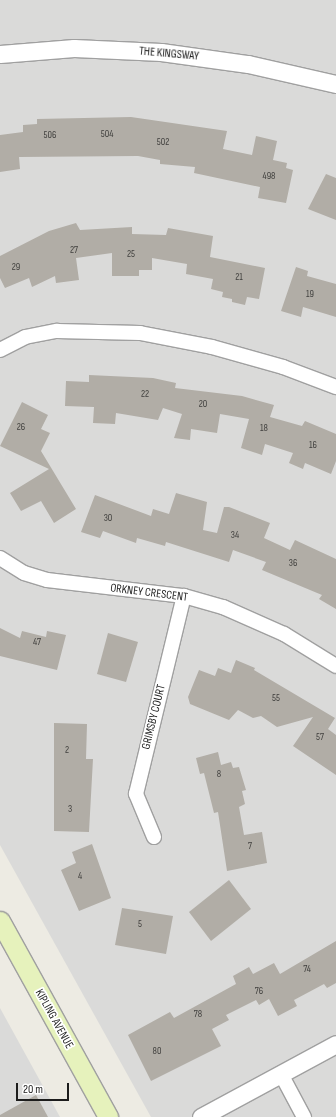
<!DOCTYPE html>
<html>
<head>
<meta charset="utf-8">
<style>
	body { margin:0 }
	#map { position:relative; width:336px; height:1117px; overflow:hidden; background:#edebe3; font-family:"Sofia Sans Condensed",sans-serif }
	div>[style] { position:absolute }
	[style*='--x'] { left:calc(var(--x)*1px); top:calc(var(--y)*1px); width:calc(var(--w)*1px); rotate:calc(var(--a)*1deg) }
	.residential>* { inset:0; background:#dadad9 }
	.building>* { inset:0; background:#b1ada6 }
	.roads { filter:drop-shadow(1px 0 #a0a0a0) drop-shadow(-1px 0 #a0a0a0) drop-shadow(0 1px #a0a0a0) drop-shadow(0 -1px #a0a0a0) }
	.minor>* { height:14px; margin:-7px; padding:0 7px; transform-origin:7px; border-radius:7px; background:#fff }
	.tertiary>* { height:17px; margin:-8.5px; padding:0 8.5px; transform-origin:8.5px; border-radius:8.5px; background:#fff }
	.secondary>* { height:19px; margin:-9.5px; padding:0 9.5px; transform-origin:9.5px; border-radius:9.5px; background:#e6f2bc }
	span { translate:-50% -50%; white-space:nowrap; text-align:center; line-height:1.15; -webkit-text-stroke:3.5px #fff; paint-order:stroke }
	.number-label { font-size:10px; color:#41403e }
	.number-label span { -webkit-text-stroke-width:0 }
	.street-label { font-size:12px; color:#1c1c1c }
	.scale { position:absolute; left:16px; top:1083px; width:53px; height:18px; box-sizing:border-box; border:2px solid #1c1c1c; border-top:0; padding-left:5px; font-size:12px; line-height:14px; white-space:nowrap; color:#1c1c1c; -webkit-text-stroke:3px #fff; paint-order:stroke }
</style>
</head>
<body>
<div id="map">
	<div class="residential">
		<div style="clip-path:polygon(0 0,336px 0,336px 1117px,151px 1117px,0 845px)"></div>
		<div style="clip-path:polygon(0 1008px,60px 1117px,0 1117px)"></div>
	</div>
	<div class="building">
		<div style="clip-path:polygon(131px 117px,227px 131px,223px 149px,252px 155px,256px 136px,277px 141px,273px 160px,287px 163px,286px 168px,293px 170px,286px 203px,258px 198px,260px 187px,194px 173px,195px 167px,160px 164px,160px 160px,138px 156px,19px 157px,20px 169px,0 172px,0 135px,23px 132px,23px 125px,37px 124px,37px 119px)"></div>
		<div style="clip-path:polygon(326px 174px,336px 178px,336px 220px,308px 209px)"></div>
		<div style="clip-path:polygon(76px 223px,80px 230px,132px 227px,132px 234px,166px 235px,168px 228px,213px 236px,210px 257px,265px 268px,259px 299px,247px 297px,245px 305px,232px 302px,232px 299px,222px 297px,223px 292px,211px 289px,213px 279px,186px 274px,187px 264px,152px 258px,152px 270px,139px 270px,139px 276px,112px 276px,112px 253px,76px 258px,79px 280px,56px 283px,55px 276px,32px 287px,29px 278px,5px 288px,0 278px,0 256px,49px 231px)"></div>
		<div style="clip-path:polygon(296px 267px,308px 271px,307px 276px,336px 284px,336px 317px,303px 307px,301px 317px,281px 311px)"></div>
		<div style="clip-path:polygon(89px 375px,153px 378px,176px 383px,175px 388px,242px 396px,274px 405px,270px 417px,302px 426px,305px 421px,336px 434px,336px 461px,331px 474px,305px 463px,303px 469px,289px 463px,293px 453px,265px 444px,262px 455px,241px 448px,249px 419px,220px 414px,217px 433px,191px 429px,190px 440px,174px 438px,182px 414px,163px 408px,158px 420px,116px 413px,115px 424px,93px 423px,94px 407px,65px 406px,66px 381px,89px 382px)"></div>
		<div style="clip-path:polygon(22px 402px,48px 415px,41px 429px,50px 433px,41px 451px,76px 509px,54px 523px,41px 501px,21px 511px,10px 493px,49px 469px,0 446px)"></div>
		<div style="clip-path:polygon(176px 493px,207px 502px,203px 530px,217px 533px,224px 507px,229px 507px,270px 523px,264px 538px,290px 550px,295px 540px,336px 559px,336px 609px,319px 599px,322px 595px,262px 570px,266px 562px,233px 550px,229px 562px,166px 542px,165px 546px,137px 538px,136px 543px,103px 531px,100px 538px,81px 532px,95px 495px,151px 516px,153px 509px,169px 514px)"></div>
		<div style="clip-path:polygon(0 628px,20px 638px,22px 631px,46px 637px,47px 631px,66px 635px,57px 670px,0 656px)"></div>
		<div style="clip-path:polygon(108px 633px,138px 642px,126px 682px,97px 674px)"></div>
		<div style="clip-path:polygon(236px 660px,255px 668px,254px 670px,335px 718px,328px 729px,336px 735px,336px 775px,293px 746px,313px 717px,277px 727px,261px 716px,253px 718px,238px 710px,229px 720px,190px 704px,188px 697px,199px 670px,215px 676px,218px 668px,231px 673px)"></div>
		<div style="clip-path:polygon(54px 723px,87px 724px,86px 759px,93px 759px,89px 832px,54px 831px)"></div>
		<div style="clip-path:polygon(218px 752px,221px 765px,231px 762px,233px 768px,239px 767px,246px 790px,242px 791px,245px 804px,239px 807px,244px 835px,262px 832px,267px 863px,227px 871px,218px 812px,214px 813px,204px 773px,200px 774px,196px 758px)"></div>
		<div style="clip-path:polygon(92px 844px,111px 898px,79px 911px,61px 870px,76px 863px,72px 852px)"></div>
		<div style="clip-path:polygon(229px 880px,251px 909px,211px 941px,189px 912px)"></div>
		<div style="clip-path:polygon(122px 908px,173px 916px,166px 954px,115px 945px)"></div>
		<div style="clip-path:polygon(336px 941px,336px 983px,327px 988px,324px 984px,294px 1000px,297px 1006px,278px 1016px,269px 999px,259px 1005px,256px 1000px,226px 1015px,229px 1020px,212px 1029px,221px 1046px,151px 1081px,128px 1035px,170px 1012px,174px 1018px,236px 984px,233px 976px,249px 967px,253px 974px,274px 963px,280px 974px)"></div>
		<div style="clip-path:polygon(36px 1095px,48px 1117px,0 1117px,0 1115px)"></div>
	</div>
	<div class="roads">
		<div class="minor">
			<div style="--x:0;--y:350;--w:28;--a:-27"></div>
			<div style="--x:25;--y:337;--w:33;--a:-11"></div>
			<div style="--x:57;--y:331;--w:83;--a:1.4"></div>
			<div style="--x:140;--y:333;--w:73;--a:11"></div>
			<div style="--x:212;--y:347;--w:74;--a:15.7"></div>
			<div style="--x:283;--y:367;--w:57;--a:20.7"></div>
			<div style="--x:0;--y:558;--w:28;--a:32"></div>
			<div style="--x:24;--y:573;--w:24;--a:17"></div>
			<div style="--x:47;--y:580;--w:138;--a:6.7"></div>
			<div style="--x:184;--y:596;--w:41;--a:15.8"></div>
			<div style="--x:223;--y:607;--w:67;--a:23.9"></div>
			<div style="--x:284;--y:634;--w:61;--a:31.6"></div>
			<div style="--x:154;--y:837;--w:47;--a:-112.7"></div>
			<div style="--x:136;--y:794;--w:204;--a:-76.4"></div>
			<div style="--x:281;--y:1074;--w:49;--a:61.9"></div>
		</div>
		<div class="tertiary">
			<div style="--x:0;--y:54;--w:74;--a:-4.6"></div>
			<div style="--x:74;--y:48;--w:87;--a:2.6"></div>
			<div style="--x:161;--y:52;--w:88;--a:7.9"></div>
			<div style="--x:248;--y:64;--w:90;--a:12.8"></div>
			<div style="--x:201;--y:1117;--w:153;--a:-28.4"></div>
		</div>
		<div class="secondary">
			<div style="--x:0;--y:921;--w:224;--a:61.1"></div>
		</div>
	</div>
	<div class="number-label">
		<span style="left:107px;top:135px">504</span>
		<span style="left:50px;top:136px">506</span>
		<span style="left:163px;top:143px">502</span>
		<span style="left:269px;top:177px">498</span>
		<span style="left:74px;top:251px">27</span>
		<span style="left:131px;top:255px">25</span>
		<span style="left:16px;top:268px">29</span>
		<span style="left:239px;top:278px">21</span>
		<span style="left:310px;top:295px">19</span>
		<span style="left:145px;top:395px">22</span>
		<span style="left:203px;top:405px">20</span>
		<span style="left:21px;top:428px">26</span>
		<span style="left:264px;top:429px">18</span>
		<span style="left:313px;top:446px">16</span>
		<span style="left:108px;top:519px">30</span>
		<span style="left:235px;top:536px">34</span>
		<span style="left:293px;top:564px">36</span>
		<span style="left:37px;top:643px">47</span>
		<span style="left:276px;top:699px">55</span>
		<span style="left:320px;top:738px">57</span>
		<span style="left:67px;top:751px">2</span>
		<span style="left:219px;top:775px">8</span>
		<span style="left:70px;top:810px">3</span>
		<span style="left:250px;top:847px">7</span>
		<span style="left:80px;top:877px">4</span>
		<span style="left:140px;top:925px">5</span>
		<span style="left:307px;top:970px">74</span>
		<span style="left:259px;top:992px">76</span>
		<span style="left:198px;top:1015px">78</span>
		<span style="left:157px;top:1052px">80</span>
	</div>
	<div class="street-label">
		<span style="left:169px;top:54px;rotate:5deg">THE KINGSWAY</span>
		<span style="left:149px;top:593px;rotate:7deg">ORKNEY CRESCENT</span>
		<span style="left:154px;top:717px;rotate:-76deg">GRIMSBY COURT</span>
		<span style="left:54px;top:1019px;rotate:61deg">KIPLING AVENUE</span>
	</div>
	<div class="scale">20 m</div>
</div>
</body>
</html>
